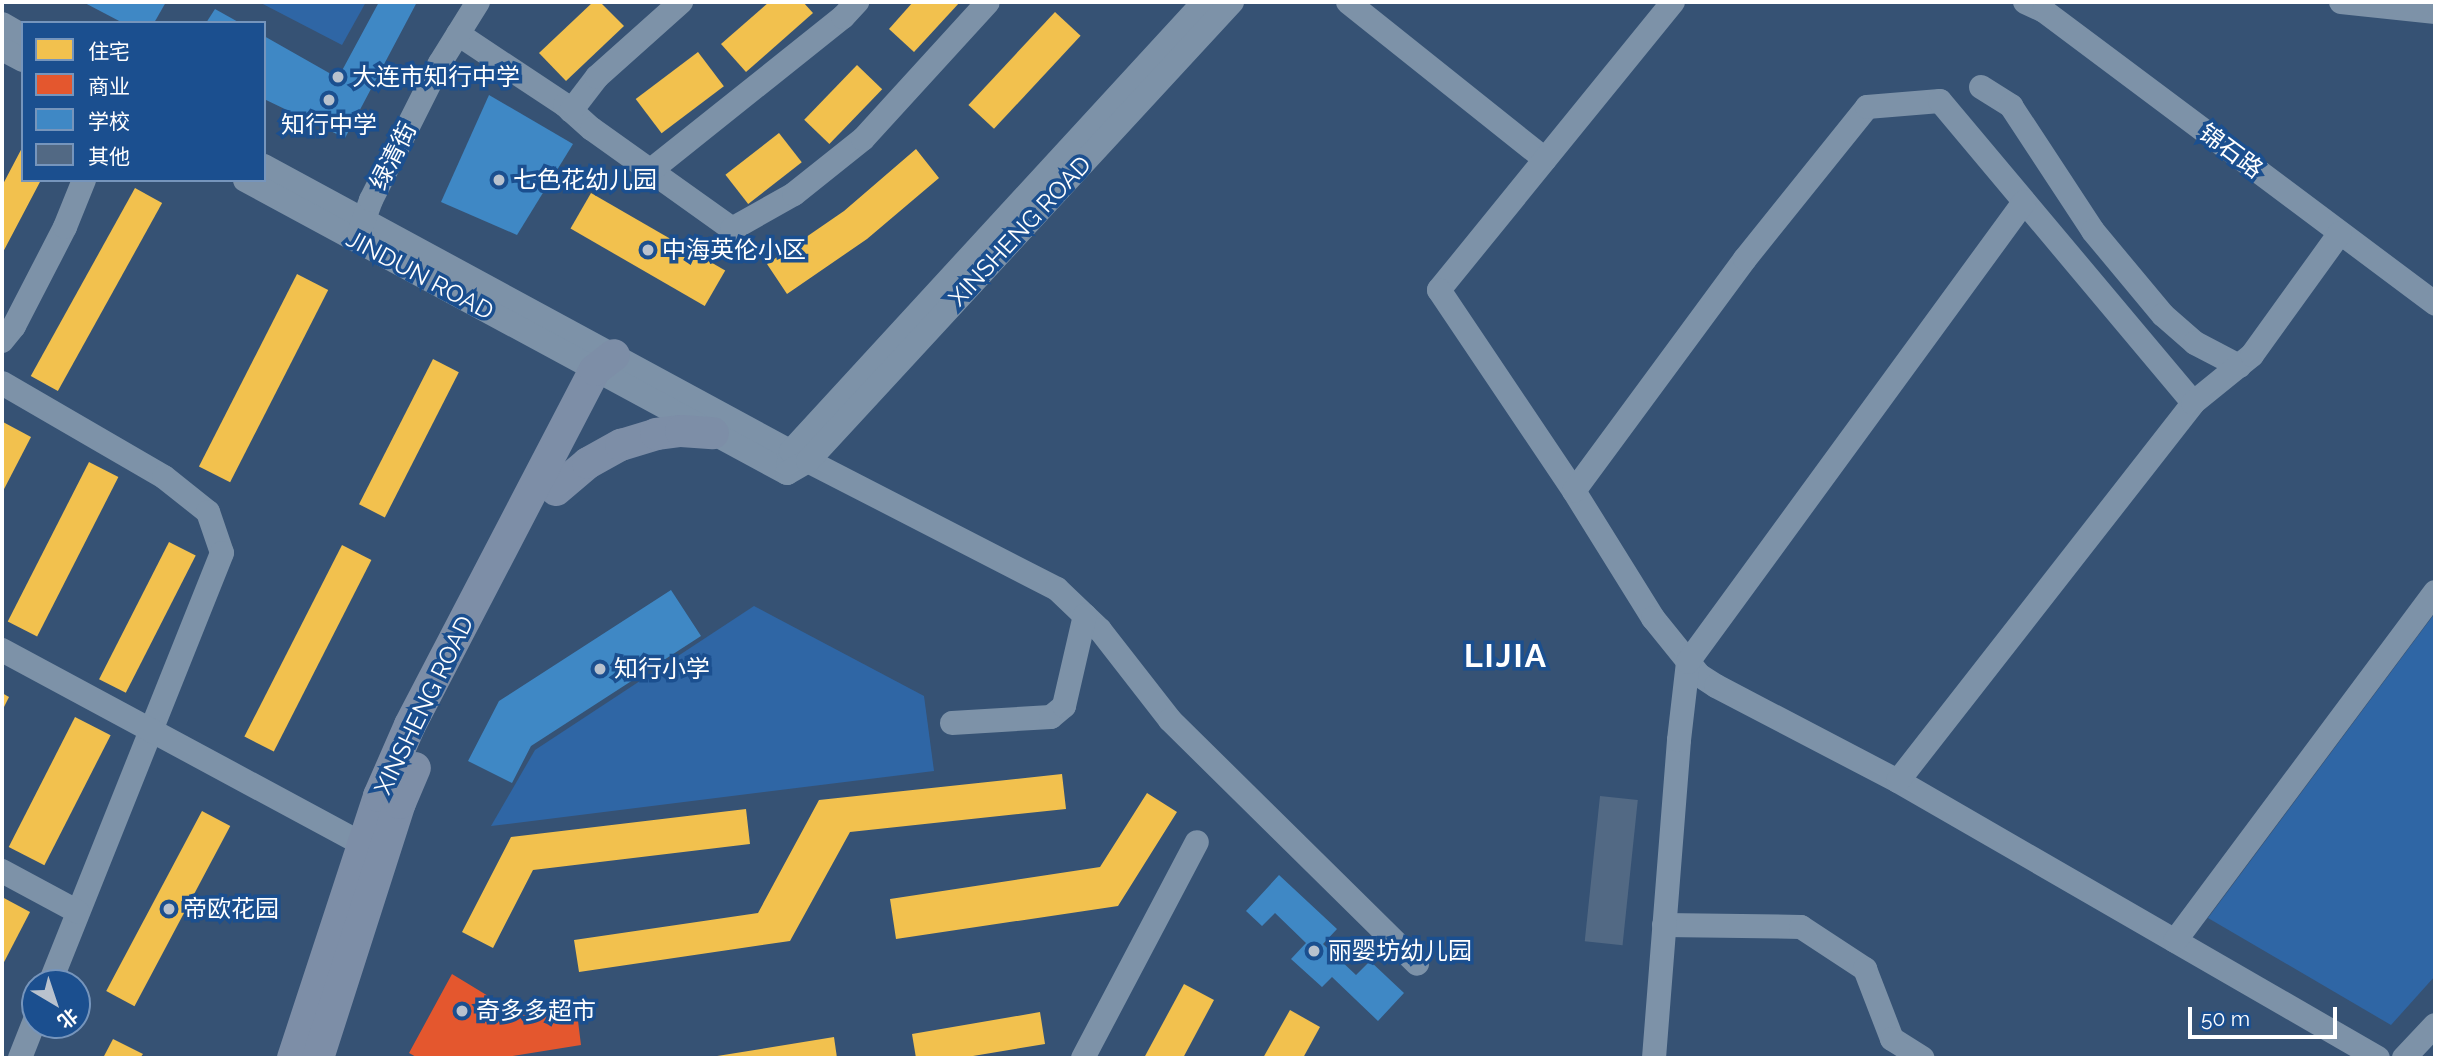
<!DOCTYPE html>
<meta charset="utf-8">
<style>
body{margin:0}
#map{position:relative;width:2437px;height:1060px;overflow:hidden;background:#365274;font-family:Raleway,"Noto Sans SC",sans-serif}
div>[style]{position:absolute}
.green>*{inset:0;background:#2f66a5}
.homes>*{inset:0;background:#f2c14e;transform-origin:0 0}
.shops>*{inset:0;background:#e4572e}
.schools>*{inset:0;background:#3f88c5}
.building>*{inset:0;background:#526984;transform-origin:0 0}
.minor>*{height:24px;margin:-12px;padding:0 12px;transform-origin:12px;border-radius:12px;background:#7d92a8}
.major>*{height:32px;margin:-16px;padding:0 16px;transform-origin:16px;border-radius:16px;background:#7d8ea7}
.dots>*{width:19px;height:19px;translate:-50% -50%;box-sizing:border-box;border:4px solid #1b4f8f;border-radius:50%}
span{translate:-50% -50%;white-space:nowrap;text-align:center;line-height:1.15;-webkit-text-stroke:7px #1b4f8f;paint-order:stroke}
.poi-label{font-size:24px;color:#fff}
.left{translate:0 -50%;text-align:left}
.street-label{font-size:24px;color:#fff}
.district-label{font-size:32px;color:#fff;font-weight:700;letter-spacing:2px}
.frame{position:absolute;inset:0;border:4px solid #fff;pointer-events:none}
.legend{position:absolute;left:21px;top:21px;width:245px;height:161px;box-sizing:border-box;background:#1b4f8f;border:2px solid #7695bc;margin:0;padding:9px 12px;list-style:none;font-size:21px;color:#fff}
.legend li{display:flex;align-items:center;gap:14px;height:35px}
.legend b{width:35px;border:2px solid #7695bc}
.north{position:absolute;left:21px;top:969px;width:70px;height:70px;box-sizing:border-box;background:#1b4f8f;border:2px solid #7695bc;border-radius:50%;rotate:141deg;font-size:19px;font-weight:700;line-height:28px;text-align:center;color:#fff}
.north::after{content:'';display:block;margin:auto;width:24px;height:32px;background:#b9c2ce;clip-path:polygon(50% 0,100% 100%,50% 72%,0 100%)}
.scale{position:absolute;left:2188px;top:1007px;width:149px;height:32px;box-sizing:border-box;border:4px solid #fff;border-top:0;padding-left:9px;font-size:21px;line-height:24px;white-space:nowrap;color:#fff;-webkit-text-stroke:5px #1b4f8f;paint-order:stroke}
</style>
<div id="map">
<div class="green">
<i style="clip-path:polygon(259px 2px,366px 2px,342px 45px)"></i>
<i style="clip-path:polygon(754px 606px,924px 696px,934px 771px,491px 826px,535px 750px)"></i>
<i style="clip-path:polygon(2435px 613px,2435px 976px,2391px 1025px,2208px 918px)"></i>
</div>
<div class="homes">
<i style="clip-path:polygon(593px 2px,600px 2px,624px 26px,566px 81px,539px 53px)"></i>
<i style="clip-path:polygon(769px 2px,803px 2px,813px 13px,746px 72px,721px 44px)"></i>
<i style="clip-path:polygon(913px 2px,960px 2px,914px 52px,889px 29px)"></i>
<i style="left:1055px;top:12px;width:35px;height:127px;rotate:43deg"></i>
<i style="left:698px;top:52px;width:43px;height:78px;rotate:53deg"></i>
<i style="left:857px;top:65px;width:35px;height:76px;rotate:44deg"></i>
<i style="left:779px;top:133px;width:37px;height:68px;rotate:52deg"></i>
<i style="clip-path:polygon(23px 146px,23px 180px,41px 180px,2px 254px,2px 186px)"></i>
<i style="clip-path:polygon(916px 149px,939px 178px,867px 239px,787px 294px,767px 264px,844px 211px)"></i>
<i style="left:135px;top:188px;width:31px;height:215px;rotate:29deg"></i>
<i style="left:591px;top:193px;width:155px;height:41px;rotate:30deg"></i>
<i style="left:297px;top:274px;width:35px;height:216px;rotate:27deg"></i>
<i style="left:433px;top:359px;width:29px;height:163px;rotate:27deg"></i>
<i style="clip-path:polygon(3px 422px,31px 437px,2px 493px,2px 423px)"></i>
<i style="left:89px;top:462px;width:33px;height:179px;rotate:27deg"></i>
<i style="left:169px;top:542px;width:30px;height:154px;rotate:27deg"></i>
<i style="left:342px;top:545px;width:33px;height:215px;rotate:27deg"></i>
<i style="clip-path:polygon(2px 693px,9px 697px,2px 711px)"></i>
<i style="left:75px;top:717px;width:40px;height:146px;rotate:27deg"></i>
<i style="clip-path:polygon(1062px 774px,1066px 809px,850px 832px,790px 941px,579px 972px,574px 940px,758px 913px,819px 800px)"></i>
<i style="clip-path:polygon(1147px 793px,1177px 812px,1118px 906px,896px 939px,890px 899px,1100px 867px)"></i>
<i style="clip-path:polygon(746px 809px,750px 844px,533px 870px,493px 948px,462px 932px,511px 837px)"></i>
<i style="left:202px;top:811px;width:32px;height:204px;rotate:28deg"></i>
<i style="clip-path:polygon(2px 897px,30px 912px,2px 966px)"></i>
<i style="clip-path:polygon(1184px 984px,1214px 1000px,1183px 1058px,1144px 1058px)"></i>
<i style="clip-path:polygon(1290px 1010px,1320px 1027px,1303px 1058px,1263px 1058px)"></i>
<i style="clip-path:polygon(1040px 1012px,1045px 1044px,961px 1058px,916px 1058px,912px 1034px)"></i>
<i style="clip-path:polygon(834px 1037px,837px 1058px,711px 1058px,711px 1057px)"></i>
<i style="clip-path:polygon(113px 1039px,143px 1054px,140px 1058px,103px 1058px)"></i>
</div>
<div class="shops">
<i style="clip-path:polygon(452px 974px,498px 1002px,489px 1018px,576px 1005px,581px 1045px,501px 1058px,418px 1058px,409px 1053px)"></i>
</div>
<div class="schools">
<i style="clip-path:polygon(83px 2px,166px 2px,154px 23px,123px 23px)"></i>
<i style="clip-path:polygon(379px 2px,417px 2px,345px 138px,264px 99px,264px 36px,338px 78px)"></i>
<i style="clip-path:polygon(215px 9px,240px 23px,206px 23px)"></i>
<i style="clip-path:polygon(489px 95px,573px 144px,517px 235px,441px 202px)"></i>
<i style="clip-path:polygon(671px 590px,701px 636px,531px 746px,512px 783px,468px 761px,499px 701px)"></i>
<i style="clip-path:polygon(1279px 875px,1337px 929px,1323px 944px,1356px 975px,1370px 961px,1404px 993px,1378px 1021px,1332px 977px,1322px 987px,1291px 959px,1306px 943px,1275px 913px,1262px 926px,1246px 911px)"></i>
</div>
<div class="building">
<i style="left:1600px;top:796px;width:38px;height:146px;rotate:6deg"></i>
</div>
<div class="minor">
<i style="left:1348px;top:2px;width:252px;rotate:38.6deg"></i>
<i style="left:1673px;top:2px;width:371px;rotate:129.1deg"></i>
<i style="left:1439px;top:290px;width:242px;rotate:56.1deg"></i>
<i style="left:1574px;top:491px;width:150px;rotate:58.1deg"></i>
<i style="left:1653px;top:618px;width:73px;rotate:51.1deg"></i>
<i style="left:1699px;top:675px;width:20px;rotate:33deg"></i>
<i style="left:1716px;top:686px;width:205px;rotate:27.6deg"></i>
<i style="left:1898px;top:781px;width:554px;rotate:29.99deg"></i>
<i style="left:2025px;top:2px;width:21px;rotate:25deg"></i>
<i style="left:2044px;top:11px;width:489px;rotate:36.8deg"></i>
<i style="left:2341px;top:2px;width:95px;rotate:6.1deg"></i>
<i style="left:2px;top:24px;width:24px;rotate:30deg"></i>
<i style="left:458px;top:34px;width:128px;rotate:33.6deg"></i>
<i style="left:565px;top:105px;width:36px;rotate:42deg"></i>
<i style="left:592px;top:129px;width:172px;rotate:35.5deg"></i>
<i style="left:732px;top:229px;width:71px;rotate:-29.4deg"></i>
<i style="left:794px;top:194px;width:88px;rotate:-38.6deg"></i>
<i style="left:863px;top:139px;width:185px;rotate:-47.6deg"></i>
<i style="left:2px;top:49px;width:24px;rotate:28deg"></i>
<i style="left:1981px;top:87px;width:36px;rotate:32deg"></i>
<i style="left:2011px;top:106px;width:149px;rotate:56.7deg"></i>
<i style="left:2093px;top:231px;width:109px;rotate:50.2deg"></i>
<i style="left:2163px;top:315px;width:43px;rotate:41.2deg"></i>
<i style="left:2195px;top:343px;width:50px;rotate:27.6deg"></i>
<i style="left:571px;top:111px;width:43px;rotate:-52.6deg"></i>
<i style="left:597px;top:77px;width:113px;rotate:-41.8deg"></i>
<i style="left:264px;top:166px;width:619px;rotate:28.47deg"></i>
<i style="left:808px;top:461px;width:280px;rotate:27.2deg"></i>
<i style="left:1057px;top:589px;width:59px;rotate:43.6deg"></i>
<i style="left:1100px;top:630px;width:114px;rotate:52.1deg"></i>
<i style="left:1170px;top:720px;width:347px;rotate:44.6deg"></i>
<i style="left:650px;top:171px;width:247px;rotate:-38.6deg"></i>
<i style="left:843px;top:17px;width:21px;rotate:-47deg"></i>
<i style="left:245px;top:180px;width:616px;rotate:28.4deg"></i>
<i style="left:359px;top:233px;width:35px;rotate:-70deg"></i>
<i style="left:371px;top:200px;width:153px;rotate:-63.3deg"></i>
<i style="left:440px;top:63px;width:72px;rotate:-58.1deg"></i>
<i style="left:2px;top:341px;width:19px;rotate:-51deg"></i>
<i style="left:14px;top:326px;width:111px;rotate:-62.7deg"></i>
<i style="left:65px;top:227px;width:51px;rotate:-68deg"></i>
<i style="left:2px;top:383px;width:187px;rotate:30.1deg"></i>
<i style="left:164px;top:477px;width:56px;rotate:38.5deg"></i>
<i style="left:208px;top:512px;width:43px;rotate:71.1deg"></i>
<i style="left:222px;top:553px;width:463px;rotate:111.8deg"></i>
<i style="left:788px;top:466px;width:15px;rotate:-79deg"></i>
<i style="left:791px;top:451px;width:610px;rotate:-47.39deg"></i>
<i style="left:787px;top:473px;width:24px;rotate:-30deg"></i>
<i style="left:808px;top:461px;width:625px;rotate:-47.27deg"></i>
<i style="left:1574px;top:491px;width:288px;rotate:-53.6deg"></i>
<i style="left:1745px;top:259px;width:195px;rotate:-51.2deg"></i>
<i style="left:1867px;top:107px;width:73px;rotate:-4.7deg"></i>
<i style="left:1940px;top:101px;width:394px;rotate:50deg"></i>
<i style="left:2px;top:650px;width:426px;rotate:28.3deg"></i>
<i style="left:952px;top:723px;width:99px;rotate:-3.5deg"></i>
<i style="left:1051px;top:717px;width:17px;rotate:-40deg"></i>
<i style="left:1064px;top:706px;width:93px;rotate:-77deg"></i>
<i style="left:1898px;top:781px;width:479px;rotate:-52deg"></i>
<i style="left:2193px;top:403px;width:76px;rotate:-39.1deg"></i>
<i style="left:2252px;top:355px;width:150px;rotate:-54.2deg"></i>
<i style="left:2px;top:871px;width:86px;rotate:28.3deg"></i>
<i style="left:1664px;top:925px;width:137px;rotate:0.8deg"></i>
<i style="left:1801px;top:927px;width:77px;rotate:33.3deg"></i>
<i style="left:1865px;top:969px;width:75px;rotate:68.9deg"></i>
<i style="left:1892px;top:1039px;width:36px;rotate:32deg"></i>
<i style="left:2175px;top:941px;width:435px;rotate:-53.3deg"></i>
<i style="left:20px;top:1058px;width:41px;rotate:-68.5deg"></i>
<i style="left:1083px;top:1058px;width:244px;rotate:-62.2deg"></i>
<i style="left:1654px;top:1058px;width:319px;rotate:-85.5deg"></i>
<i style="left:1679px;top:740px;width:79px;rotate:-83.4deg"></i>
<i style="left:1688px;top:662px;width:570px;rotate:-53.85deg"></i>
<i style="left:2404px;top:1058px;width:45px;rotate:-46.8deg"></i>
</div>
<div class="major">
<i style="left:556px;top:490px;width:42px;rotate:-40.2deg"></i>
<i style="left:588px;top:463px;width:38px;rotate:-29deg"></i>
<i style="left:621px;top:445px;width:37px;rotate:-17deg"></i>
<i style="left:656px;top:434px;width:25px;rotate:-7deg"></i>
<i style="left:681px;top:431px;width:32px;rotate:4deg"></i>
<i style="left:293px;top:1058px;width:276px;rotate:-71.8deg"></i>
<i style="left:379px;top:796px;width:77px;rotate:-66.4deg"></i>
<i style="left:410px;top:725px;width:400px;rotate:-62.5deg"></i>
<i style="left:595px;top:370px;width:24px;rotate:-38deg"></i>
<i style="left:318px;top:1058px;width:268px;rotate:-72.2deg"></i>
<i style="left:400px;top:803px;width:38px;rotate:-67deg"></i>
</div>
<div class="dots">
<i style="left:338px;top:77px;background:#b9c2ce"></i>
<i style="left:329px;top:100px;background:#b9c2ce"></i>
<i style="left:499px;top:180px;background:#b9c2ce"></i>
<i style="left:648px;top:250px;background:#b9c2ce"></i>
<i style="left:600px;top:669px;background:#b9c2ce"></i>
<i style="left:169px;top:909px;background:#b9c2ce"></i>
<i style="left:1314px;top:951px;background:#b9c2ce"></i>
<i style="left:462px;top:1011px;background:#b9c2ce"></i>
</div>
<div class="poi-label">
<span class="left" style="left:352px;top:77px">大连市知行中学</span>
<span style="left:329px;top:125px">知行中学</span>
<span class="left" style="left:513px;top:180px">七色花幼儿园</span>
<span class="left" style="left:662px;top:250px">中海英伦小区</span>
<span class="left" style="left:614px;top:669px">知行小学</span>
<span class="left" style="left:183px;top:909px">帝欧花园</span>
<span class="left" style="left:1328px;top:951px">丽婴坊幼儿园</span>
<span class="left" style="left:476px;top:1011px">奇多多超市</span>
</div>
<div class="street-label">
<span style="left:2231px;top:151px;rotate:37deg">锦石路</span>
<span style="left:393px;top:156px;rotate:-63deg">绿清街</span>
<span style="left:1020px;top:231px;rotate:-47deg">XINSHENG ROAD</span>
<span style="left:420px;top:275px;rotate:28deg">JINDUN ROAD</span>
<span style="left:424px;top:705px;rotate:-64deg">XINSHENG ROAD</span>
</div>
<div class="district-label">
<span style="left:1506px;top:656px">LIJIA</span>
</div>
<div class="frame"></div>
<ul class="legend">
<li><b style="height:19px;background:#f2c14e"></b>住宅</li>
<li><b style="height:19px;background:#e4572e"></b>商业</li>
<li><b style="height:19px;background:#3f88c5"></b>学校</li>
<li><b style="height:19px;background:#526984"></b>其他</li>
</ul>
<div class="north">北</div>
<div class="scale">50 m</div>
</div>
